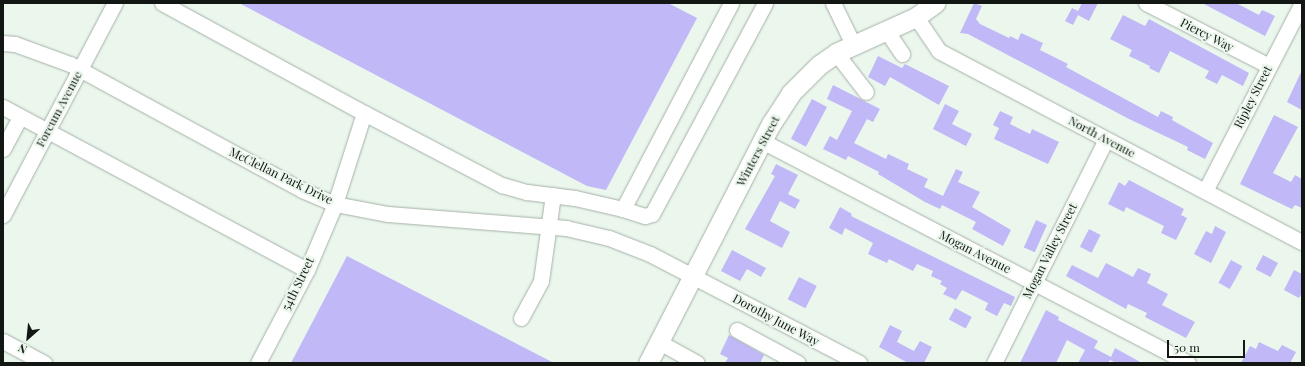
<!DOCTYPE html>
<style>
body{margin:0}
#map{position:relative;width:1305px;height:366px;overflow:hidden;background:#ebf7ed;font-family:"Playfair Display",serif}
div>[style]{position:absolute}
.building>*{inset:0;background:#c0b8f7;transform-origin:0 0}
.roads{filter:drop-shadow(0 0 1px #a5b0a7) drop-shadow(0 0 1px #a5b0a7)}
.minor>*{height:15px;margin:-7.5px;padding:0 7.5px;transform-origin:7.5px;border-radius:7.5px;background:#fff}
.major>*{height:19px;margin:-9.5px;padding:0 9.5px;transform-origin:9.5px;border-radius:9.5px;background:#fff}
span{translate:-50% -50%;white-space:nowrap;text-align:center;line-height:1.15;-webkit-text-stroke:4px #ebf7ed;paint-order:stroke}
.street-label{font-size:12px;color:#131713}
.frame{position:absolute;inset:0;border:4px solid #131713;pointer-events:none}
.north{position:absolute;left:8px;top:318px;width:40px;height:40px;-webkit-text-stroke:3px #ebf7ed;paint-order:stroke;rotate:207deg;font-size:11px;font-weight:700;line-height:16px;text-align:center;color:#131713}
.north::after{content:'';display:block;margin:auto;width:14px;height:18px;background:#131713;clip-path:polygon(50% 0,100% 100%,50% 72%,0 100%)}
.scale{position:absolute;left:1167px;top:340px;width:78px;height:18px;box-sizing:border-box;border:2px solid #131713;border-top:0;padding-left:5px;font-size:12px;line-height:14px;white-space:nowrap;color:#131713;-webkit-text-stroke:3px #ebf7ed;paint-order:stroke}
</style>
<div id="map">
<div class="building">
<i style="clip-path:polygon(239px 3px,668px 3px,697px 18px,606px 190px,587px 186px)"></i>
<i style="clip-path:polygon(974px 3px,982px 6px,976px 19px,980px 24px,1009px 38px,1010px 36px,1018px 40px,1021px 33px,1043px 43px,1040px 50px,1068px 64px,1066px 67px,1158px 117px,1161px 111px,1173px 117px,1172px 120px,1213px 143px,1205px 159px,1187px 150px,1188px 147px,1129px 119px,968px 34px,960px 33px)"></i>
<i style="clip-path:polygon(1082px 3px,1098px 3px,1089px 21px,1078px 15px,1073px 25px,1065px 21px,1072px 8px,1078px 11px)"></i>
<i style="clip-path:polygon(1202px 3px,1236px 3px,1259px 15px,1262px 10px,1275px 16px,1265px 36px)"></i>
<i style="clip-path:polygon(1123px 15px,1145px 26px,1149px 19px,1249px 73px,1243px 86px,1222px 75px,1217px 84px,1205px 78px,1209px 71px,1170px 51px,1159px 73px,1149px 68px,1150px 66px,1129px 56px,1132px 50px,1110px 39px)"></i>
<i style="clip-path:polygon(878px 56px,902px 68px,905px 64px,949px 86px,939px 105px,890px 77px,885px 86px,868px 77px)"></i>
<i style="clip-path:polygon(1302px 70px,1302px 110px,1287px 102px)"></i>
<i style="clip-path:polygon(833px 85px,880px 109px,873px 122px,867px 119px,854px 143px,886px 159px,888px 154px,909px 164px,907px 169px,928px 179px,924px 187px,943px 196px,956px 169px,963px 172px,958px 182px,980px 192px,972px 207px,1011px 230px,1003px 246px,972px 229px,976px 222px,942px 205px,940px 209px,925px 202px,878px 174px,879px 172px,848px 156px,846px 160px,823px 149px,830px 136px,837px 140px,852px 111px,827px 99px)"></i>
<i style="left:812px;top:99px;width:17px;height:45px;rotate:28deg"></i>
<i style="clip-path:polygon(945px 104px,959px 111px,952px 124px,972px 134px,966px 146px,933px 129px)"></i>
<i style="clip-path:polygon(1000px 111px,1013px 117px,1010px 124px,1030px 134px,1032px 129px,1059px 142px,1048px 164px,994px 139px,999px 128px,993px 125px)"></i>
<i style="clip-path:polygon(1274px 115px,1298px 127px,1273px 173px,1291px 182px,1295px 175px,1302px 179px,1302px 208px,1295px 205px,1292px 209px,1240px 184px)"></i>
<i style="clip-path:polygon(776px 164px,798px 175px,788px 194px,800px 200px,795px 209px,780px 201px,770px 221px,790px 232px,782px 248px,745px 229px,775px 176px,771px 174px)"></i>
<i style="clip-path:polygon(1129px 180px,1184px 209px,1181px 215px,1187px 218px,1176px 240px,1161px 233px,1164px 226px,1126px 207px,1124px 212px,1108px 204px,1119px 182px,1125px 186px)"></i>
<i style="clip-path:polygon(840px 207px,852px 214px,851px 216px,1015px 297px,1011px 306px,1004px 303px,997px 316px,985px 310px,988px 303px,962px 290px,956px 300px,943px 294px,947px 288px,940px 284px,942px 281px,931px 276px,933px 271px,917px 264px,913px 271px,889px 259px,887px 263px,868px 254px,873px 243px,845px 228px,842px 235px,829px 228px)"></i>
<i style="left:1036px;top:220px;width:12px;height:30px;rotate:24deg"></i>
<i style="clip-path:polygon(1215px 226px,1226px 232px,1211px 263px,1194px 254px,1206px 231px,1212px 234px)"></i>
<i style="left:1089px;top:229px;width:13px;height:20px;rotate:27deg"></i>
<i style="clip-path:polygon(732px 250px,766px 268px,761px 277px,747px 269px,740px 281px,721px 271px)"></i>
<i style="left:1263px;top:255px;width:17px;height:16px;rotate:28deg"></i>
<i style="clip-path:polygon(347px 256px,554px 363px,291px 363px)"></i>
<i style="left:1231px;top:260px;width:13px;height:26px;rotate:29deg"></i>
<i style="clip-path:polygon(1106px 263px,1133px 277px,1138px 268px,1151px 274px,1147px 283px,1168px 294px,1162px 305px,1195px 322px,1186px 338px,1145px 317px,1147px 313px,1128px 304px,1126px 309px,1066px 276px,1072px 265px,1098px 278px)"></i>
<i style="clip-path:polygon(1294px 270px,1302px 274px,1302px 293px,1299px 298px,1284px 290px)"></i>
<i style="left:799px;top:277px;width:20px;height:25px;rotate:27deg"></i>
<i style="left:955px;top:308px;width:19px;height:13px;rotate:28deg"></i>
<i style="clip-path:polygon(1046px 310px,1059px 317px,1058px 320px,1098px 341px,1094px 348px,1111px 357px,1115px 348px,1142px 363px,1116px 363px,1110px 360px,1108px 363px,1078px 363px,1085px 350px,1067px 340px,1056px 363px,1020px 363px)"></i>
<i style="clip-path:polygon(890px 325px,902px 331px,897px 342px,914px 351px,920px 341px,932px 347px,924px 363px,908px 363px,879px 347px)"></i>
<i style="clip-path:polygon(729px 335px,764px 355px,760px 363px,725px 363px,728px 358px,720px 354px)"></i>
<i style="clip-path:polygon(1259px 342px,1278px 351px,1282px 345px,1296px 352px,1290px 363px,1241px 363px,1250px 346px,1256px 349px)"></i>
</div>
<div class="roads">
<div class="minor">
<i style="left:162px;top:3px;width:230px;rotate:28.6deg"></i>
<i style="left:364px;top:113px;width:96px;rotate:107.7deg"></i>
<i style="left:335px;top:204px;width:72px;rotate:113deg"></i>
<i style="left:307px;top:270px;width:105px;rotate:117.8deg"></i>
<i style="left:833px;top:3px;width:46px;rotate:64deg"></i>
<i style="left:1146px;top:3px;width:138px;rotate:27.1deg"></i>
<i style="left:916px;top:17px;width:41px;rotate:55.9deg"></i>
<i style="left:939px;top:51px;width:410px;rotate:27.8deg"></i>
<i style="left:886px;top:30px;width:29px;rotate:56deg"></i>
<i style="left:3px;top:43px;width:12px;rotate:5deg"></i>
<i style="left:15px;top:44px;width:59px;rotate:20deg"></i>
<i style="left:70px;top:64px;width:264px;rotate:28.5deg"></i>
<i style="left:302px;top:190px;width:36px;rotate:23deg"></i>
<i style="left:335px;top:204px;width:54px;rotate:10.7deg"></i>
<i style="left:388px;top:214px;width:179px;rotate:4.5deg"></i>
<i style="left:566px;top:228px;width:44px;rotate:13.1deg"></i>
<i style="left:609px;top:238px;width:44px;rotate:21.3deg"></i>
<i style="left:650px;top:254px;width:236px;rotate:27.5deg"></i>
<i style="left:836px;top:53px;width:49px;rotate:52.4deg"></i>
<i style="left:3px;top:107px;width:345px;rotate:28.2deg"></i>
<i style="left:364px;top:113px;width:156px;rotate:27.6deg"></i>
<i style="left:502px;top:185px;width:26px;rotate:16deg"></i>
<i style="left:527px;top:192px;width:48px;rotate:7.1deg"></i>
<i style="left:575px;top:198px;width:49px;rotate:12.9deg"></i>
<i style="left:623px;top:209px;width:233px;rotate:-62.3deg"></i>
<i style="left:762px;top:141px;width:480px;rotate:27.5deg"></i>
<i style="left:3px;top:149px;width:36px;rotate:-62deg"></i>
<i style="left:1205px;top:191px;width:212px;rotate:-62.7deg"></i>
<i style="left:623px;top:209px;width:23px;rotate:18deg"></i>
<i style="left:645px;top:216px;width:7px;rotate:-16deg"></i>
<i style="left:652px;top:214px;width:239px;rotate:-61.8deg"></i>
<i style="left:3px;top:215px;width:240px;rotate:-62.2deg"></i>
<i style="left:521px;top:318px;width:42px;rotate:-61.6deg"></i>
<i style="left:541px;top:281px;width:87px;rotate:-82.1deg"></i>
<i style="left:737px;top:330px;width:69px;rotate:28.4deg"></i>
<i style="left:3px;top:341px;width:47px;rotate:28.2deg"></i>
<i style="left:659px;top:342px;width:43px;rotate:28.9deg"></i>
<i style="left:994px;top:363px;width:250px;rotate:-63.4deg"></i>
</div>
<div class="major">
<i style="left:648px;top:363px;width:269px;rotate:-62.8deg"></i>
<i style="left:771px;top:124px;width:37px;rotate:-57deg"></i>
<i style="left:791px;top:93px;width:40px;rotate:-45deg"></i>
<i style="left:819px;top:65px;width:21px;rotate:-35deg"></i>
<i style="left:836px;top:53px;width:88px;rotate:-24.2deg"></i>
<i style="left:916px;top:17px;width:24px;rotate:-36deg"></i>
</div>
</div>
<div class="street-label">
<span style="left:1207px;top:35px;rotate:27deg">Piercy Way</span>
<span style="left:1253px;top:97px;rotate:-63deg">Ripley Street</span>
<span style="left:59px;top:109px;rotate:-62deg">Forcum Avenue</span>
<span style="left:1102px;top:137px;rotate:28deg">North Avenue</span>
<span style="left:758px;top:151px;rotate:-62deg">Winters Street</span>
<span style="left:281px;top:176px;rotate:26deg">McClellan Park Drive</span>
<span style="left:1050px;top:251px;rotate:-63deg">Mogan Valley Street</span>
<span style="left:975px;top:252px;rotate:27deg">Mogan Avenue</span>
<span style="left:298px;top:284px;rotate:-64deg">54th Street</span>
<span style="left:776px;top:320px;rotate:28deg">Dorothy June Way</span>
</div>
<div class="frame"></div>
<div class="north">N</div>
<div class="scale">50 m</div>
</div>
